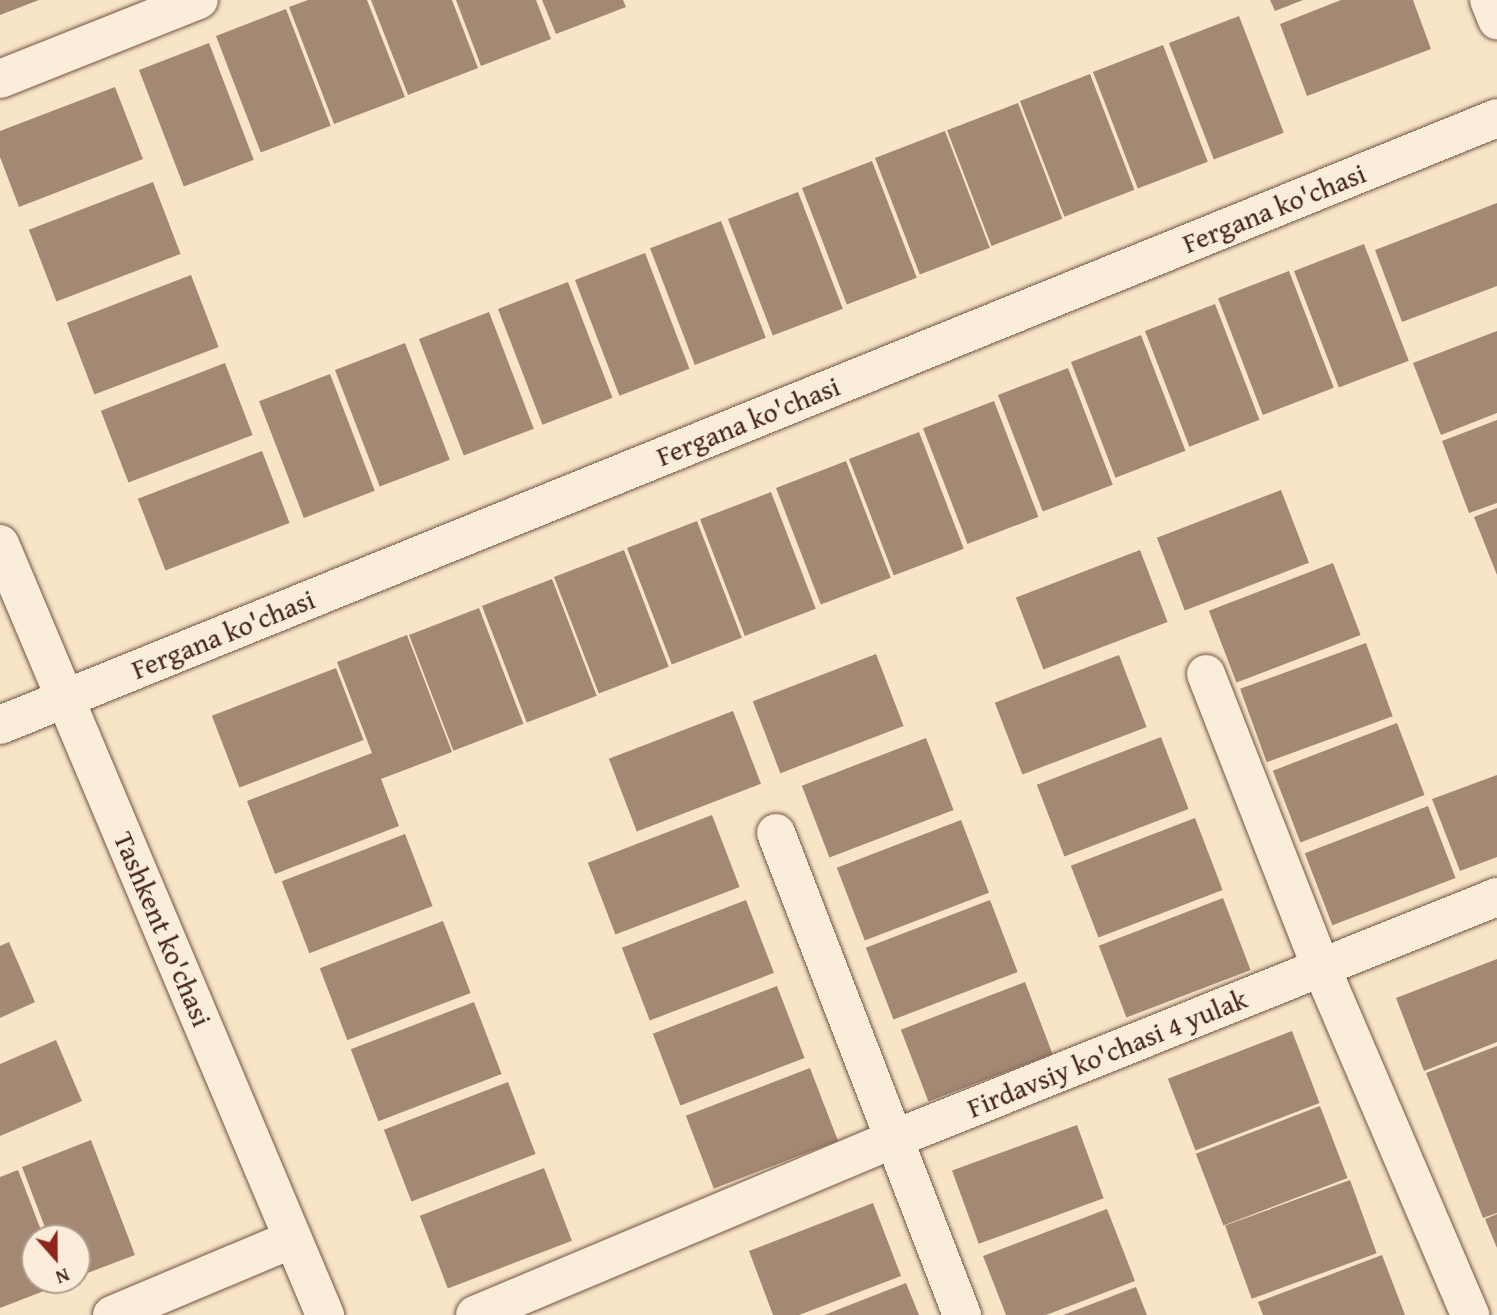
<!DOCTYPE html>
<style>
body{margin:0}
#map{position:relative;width:1497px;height:1315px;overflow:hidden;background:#f8e5c8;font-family:"Gentium Book Plus",serif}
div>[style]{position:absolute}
.building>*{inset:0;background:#a38874;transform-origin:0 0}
.roads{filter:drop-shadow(0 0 2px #735444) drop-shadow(0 0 2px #735444)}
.minor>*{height:38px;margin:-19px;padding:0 19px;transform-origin:19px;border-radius:19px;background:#faeedb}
span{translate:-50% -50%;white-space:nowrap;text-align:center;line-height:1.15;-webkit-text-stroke:6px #faeedb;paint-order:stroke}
.street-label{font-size:28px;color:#472418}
.north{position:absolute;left:21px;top:1224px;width:70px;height:70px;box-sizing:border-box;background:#faeedb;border:2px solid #b29d8d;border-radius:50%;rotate:159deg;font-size:19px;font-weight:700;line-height:28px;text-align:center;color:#472418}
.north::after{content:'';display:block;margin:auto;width:24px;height:32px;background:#8f2418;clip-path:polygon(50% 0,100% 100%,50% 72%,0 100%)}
</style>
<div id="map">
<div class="building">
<i style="clip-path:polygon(0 0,39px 0,0 15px)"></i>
<i style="clip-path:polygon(308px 0,367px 0,405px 97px,334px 124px,289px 7px)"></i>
<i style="clip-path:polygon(371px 0,452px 0,478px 68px,408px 95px)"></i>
<i style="clip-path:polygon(456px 0,536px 0,551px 39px,481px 66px)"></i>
<i style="clip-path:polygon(542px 0,623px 0,626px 7px,556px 34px)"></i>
<i style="clip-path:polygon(1270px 0,1303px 0,1275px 11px)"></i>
<i style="clip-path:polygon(1341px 0,1413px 0,1431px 49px,1307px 96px,1280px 24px)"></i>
<i style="left:286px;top:9px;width:125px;height:75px;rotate:69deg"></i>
<i style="left:1239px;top:16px;width:125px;height:75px;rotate:69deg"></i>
<i style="left:209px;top:43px;width:125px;height:75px;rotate:69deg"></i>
<i style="left:1163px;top:45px;width:125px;height:75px;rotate:69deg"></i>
<i style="left:1090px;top:74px;width:124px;height:75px;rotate:69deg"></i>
<i style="clip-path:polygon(115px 87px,143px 159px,19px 207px,0 157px,0 131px)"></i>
<i style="left:1018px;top:103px;width:124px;height:76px;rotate:69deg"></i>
<i style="left:945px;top:131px;width:125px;height:75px;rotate:69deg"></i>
<i style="left:872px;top:161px;width:125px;height:75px;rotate:69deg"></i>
<i style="left:153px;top:182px;width:77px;height:133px;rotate:69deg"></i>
<i style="left:798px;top:192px;width:125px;height:75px;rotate:69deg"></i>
<i style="clip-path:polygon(1497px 203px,1497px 286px,1402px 322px,1375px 250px)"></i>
<i style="left:721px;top:221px;width:125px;height:76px;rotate:69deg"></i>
<i style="left:1364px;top:244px;width:125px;height:75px;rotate:69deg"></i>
<i style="left:645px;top:253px;width:124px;height:75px;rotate:69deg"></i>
<i style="left:1289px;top:271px;width:125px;height:76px;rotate:69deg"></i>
<i style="left:191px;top:275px;width:77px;height:133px;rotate:69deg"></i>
<i style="left:568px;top:282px;width:124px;height:75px;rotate:69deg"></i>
<i style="left:1215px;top:304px;width:124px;height:75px;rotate:69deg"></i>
<i style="left:489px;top:312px;width:125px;height:75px;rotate:69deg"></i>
<i style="clip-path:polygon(1497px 331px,1497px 413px,1441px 435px,1413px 363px)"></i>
<i style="left:1141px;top:335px;width:124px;height:75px;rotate:69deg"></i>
<i style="left:405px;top:343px;width:125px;height:75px;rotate:69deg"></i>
<i style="left:225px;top:363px;width:77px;height:133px;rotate:69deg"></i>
<i style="left:1068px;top:368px;width:125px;height:75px;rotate:69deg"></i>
<i style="left:330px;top:374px;width:125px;height:76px;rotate:69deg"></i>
<i style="left:994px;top:401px;width:124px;height:76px;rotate:69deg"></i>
<i style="clip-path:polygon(1497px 420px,1497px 503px,1469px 513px,1442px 441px)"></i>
<i style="left:919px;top:432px;width:125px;height:75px;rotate:69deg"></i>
<i style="left:262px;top:451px;width:77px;height:133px;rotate:69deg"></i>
<i style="left:846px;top:461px;width:125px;height:75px;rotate:69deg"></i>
<i style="left:1281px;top:490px;width:78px;height:133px;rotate:69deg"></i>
<i style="left:771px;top:492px;width:125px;height:76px;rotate:69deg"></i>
<i style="clip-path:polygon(1497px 508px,1497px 575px,1474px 517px)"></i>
<i style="left:697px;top:521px;width:125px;height:75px;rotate:69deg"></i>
<i style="left:624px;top:550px;width:125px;height:75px;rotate:69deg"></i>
<i style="left:1140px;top:550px;width:77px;height:133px;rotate:69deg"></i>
<i style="left:1333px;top:563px;width:77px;height:133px;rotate:69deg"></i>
<i style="left:552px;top:579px;width:125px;height:75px;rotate:69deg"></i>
<i style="left:479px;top:608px;width:124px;height:75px;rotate:69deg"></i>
<i style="clip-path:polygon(407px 635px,452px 752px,381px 779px,399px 826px,275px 874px,247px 801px,372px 753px,337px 662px)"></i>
<i style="left:1366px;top:643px;width:78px;height:134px;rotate:70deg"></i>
<i style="left:876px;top:654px;width:77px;height:132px;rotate:69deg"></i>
<i style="left:1119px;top:655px;width:77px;height:133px;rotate:69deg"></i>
<i style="left:336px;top:668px;width:77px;height:133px;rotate:69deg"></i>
<i style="left:733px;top:711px;width:78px;height:133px;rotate:69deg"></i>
<i style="left:1397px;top:723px;width:77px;height:133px;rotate:69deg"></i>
<i style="left:1161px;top:737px;width:77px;height:133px;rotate:69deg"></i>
<i style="left:926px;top:738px;width:77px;height:133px;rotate:69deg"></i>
<i style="clip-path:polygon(1497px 775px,1497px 857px,1460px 871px,1432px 799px)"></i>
<i style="left:1428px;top:806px;width:77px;height:132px;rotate:69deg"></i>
<i style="left:712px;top:815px;width:77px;height:133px;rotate:69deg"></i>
<i style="left:1195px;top:818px;width:77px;height:133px;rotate:69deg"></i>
<i style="left:961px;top:820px;width:78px;height:133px;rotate:69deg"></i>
<i style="left:405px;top:834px;width:77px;height:132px;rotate:69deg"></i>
<i style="left:1223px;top:898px;width:77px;height:133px;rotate:69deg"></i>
<i style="left:746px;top:900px;width:78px;height:133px;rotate:69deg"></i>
<i style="left:990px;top:900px;width:77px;height:133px;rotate:69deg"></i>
<i style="left:443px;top:921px;width:77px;height:132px;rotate:69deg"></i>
<i style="clip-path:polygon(9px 942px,35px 1002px,0 1018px,0 946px)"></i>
<i style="clip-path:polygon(1497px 959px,1497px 1042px,1424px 1071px,1396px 998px)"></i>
<i style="left:1025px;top:982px;width:77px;height:133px;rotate:69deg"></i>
<i style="left:777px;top:986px;width:77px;height:133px;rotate:69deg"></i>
<i style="left:474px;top:1002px;width:77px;height:132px;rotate:69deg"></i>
<i style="left:1292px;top:1031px;width:77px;height:133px;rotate:69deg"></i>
<i style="clip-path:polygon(56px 1040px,82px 1101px,0 1136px,0 1064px)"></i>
<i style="clip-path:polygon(1497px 1046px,1497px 1213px,1483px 1218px,1426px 1073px)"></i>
<i style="left:810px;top:1068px;width:78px;height:133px;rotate:69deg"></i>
<i style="left:508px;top:1082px;width:77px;height:133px;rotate:69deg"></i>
<i style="left:1320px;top:1106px;width:77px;height:133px;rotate:69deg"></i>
<i style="left:1077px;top:1125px;width:78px;height:133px;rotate:70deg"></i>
<i style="clip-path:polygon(91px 1140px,135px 1255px,77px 1277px,77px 1238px,49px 1238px,22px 1167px)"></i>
<i style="left:544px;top:1168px;width:78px;height:133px;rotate:69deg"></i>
<i style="clip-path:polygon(18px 1170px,44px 1238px,35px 1238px,35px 1280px,60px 1280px,62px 1284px,0 1308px,0 1177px)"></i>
<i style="left:1350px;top:1180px;width:78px;height:133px;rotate:70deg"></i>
<i style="clip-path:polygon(873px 1203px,901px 1276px,799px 1315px,773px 1315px,749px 1251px)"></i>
<i style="clip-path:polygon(1107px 1209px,1135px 1281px,1046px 1315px,1006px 1315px,983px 1256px)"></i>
<i style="clip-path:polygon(1497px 1214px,1497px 1248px,1485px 1219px)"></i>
<i style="clip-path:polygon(1382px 1255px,1405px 1315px,1263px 1315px,1258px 1302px)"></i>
<i style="clip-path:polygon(906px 1283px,919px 1315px,824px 1315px)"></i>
<i style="clip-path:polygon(1136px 1287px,1147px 1315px,1063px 1315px)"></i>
</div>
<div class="roads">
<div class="minor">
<i style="left:1489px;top:0;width:22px;rotate:68deg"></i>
<i style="left:0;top:79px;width:214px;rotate:-21.7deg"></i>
<i style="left:0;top:544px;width:837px;rotate:67.14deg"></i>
<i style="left:1206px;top:674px;width:315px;rotate:68.6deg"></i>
<i style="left:1321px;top:967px;width:379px;rotate:66.8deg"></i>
<i style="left:0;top:725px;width:1615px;rotate:-22.07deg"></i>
<i style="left:776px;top:833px;width:517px;rotate:68.9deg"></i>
<i style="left:112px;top:1315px;width:196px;rotate:-22.8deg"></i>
<i style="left:475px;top:1315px;width:454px;rotate:-22.8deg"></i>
<i style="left:894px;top:1139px;width:650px;rotate:-21.87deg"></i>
</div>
</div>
<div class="street-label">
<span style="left:1274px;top:208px;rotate:-22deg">Fergana ko'chasi</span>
<span style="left:748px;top:421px;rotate:-22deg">Fergana ko'chasi</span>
<span style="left:223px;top:634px;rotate:-22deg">Fergana ko'chasi</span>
<span style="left:163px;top:929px;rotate:67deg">Tashkent ko'chasi</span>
<span style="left:1107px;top:1053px;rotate:-22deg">Firdavsiy ko'chasi 4 yulak</span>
</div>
<div class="north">N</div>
</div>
